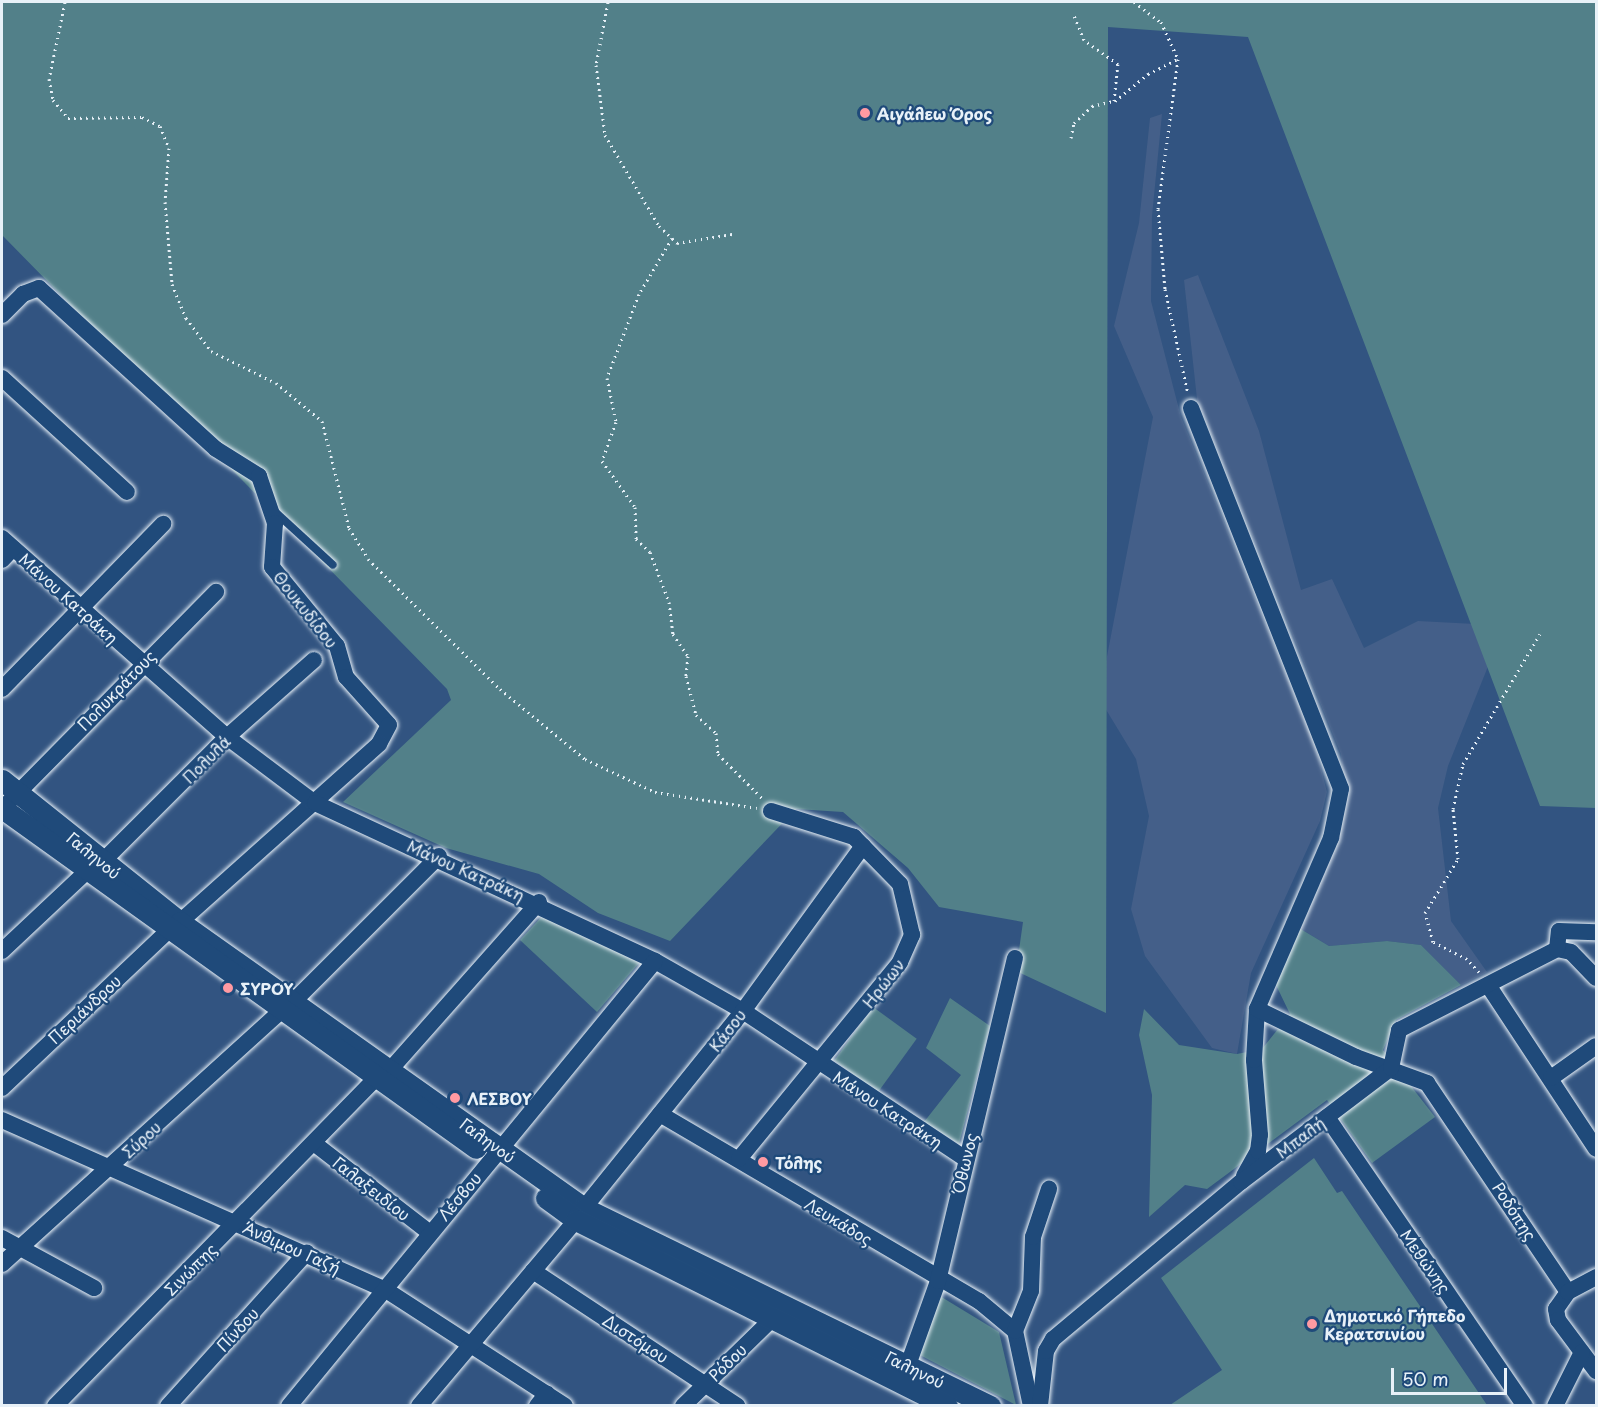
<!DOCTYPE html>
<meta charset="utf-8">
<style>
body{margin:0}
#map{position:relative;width:1598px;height:1407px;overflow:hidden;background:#325481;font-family:"Playpen Sans",sans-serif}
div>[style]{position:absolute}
.built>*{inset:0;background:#445f89}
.green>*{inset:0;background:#528089;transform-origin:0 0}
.path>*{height:3px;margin-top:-1.5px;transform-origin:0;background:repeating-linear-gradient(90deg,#e8f1f8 0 1.5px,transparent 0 6px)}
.roads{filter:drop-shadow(0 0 2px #e8f1f8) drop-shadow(0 0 2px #e8f1f8)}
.service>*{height:8px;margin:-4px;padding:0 4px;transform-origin:4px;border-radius:4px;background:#1f4a7a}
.minor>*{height:16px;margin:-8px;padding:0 8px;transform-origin:8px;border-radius:8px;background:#1f4a7a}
.tertiary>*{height:21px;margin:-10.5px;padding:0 10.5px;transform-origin:10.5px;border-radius:10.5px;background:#1f4a7a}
.dots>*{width:16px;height:16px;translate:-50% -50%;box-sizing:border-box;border:3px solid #1f4a7a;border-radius:50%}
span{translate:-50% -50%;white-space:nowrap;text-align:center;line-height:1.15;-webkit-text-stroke:4.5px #1f4a7a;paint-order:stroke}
.poi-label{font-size:16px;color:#e8f1f8;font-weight:700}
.left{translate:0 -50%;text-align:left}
.street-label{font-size:16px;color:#e8f1f8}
.frame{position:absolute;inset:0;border:3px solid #e8f1f8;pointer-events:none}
.scale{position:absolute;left:1391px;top:1368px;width:116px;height:27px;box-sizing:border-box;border:3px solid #e8f1f8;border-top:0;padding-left:8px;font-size:18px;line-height:21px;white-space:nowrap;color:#e8f1f8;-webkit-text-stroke:4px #1f4a7a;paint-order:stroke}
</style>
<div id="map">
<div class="built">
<i style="clip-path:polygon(1162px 114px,1152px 216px,1151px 301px,1181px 417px,1315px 745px,1327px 792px,1320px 821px,1251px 973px,1237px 1054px,1212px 1048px,1145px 956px,1131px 909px,1149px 816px,1136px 759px,1099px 698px,1153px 417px,1114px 326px,1139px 223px,1150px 118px)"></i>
<i style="clip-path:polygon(1198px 275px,1259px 431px,1301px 590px,1332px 579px,1364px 648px,1418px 621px,1475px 624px,1493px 654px,1448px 766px,1438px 808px,1451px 921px,1487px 972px,1461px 985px,1421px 945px,1387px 941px,1329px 946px,1299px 928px,1346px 808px,1341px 754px,1197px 399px,1184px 280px)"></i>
</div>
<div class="green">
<i style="clip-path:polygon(2px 2px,1596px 2px,1596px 808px,1540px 806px,1248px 37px,1108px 27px,1106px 1013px,1016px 971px,1023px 922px,939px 907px,908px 868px,843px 812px,796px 809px,670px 941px,598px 913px,539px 874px,446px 848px,343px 802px,451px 700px,447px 689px,2px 235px)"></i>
<i style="clip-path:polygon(545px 913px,639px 963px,597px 1012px,520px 940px)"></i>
<i style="clip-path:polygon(1299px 928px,1329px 946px,1387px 941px,1421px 945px,1461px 985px,1396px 1020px,1383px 1050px,1435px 1117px,1372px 1163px,1327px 1100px,1207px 1189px,1185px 1185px,1149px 1217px,1152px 1095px,1139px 1035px,1144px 1009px,1179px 1045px,1237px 1054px,1262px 1049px,1290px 1014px,1276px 985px)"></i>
<i style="clip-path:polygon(950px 998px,990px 1026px,959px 1144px,924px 1122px,961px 1075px,926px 1048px)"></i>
<i style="left:873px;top:1007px;width:54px;height:66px;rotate:36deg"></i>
<i style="clip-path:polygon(1314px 1158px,1337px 1193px,1342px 1191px,1487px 1405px,1170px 1405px,1222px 1370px,1161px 1278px)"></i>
<i style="clip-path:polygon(930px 1290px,999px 1332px,1016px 1405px,914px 1352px)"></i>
</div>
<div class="path">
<i style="left:65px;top:2px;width:79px;rotate:101.7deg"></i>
<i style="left:49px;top:79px;width:21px;rotate:79deg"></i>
<i style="left:53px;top:100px;width:23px;rotate:50deg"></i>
<i style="left:68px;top:118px;width:74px;rotate:-0.8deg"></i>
<i style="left:142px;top:117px;width:20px;rotate:27deg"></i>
<i style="left:160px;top:126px;width:24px;rotate:68deg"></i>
<i style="left:169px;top:148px;width:54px;rotate:94.2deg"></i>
<i style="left:165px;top:202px;width:82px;rotate:85.1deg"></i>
<i style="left:172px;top:284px;width:37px;rotate:68deg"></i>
<i style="left:186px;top:318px;width:41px;rotate:52.9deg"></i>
<i style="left:211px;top:351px;width:72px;rotate:26.2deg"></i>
<i style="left:276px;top:383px;width:60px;rotate:39.6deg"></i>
<i style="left:322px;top:421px;width:110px;rotate:75.8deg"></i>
<i style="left:349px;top:528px;width:36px;rotate:58deg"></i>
<i style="left:368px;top:559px;width:185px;rotate:44.6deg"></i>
<i style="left:500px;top:689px;width:110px;rotate:39.5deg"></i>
<i style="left:585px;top:759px;width:77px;rotate:25.2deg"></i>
<i style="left:655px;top:792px;width:103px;rotate:8.9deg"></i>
<i style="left:608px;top:2px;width:64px;rotate:100.8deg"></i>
<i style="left:596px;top:65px;width:71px;rotate:82.7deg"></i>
<i style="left:605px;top:135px;width:106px;rotate:59.3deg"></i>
<i style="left:659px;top:226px;width:25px;rotate:43deg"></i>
<i style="left:677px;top:243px;width:56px;rotate:-9.3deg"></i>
<i style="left:1134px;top:2px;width:34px;rotate:37deg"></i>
<i style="left:1161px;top:22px;width:41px;rotate:65.3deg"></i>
<i style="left:1178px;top:59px;width:151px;rotate:97.6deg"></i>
<i style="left:1158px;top:209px;width:80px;rotate:85deg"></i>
<i style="left:1165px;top:289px;width:107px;rotate:77.6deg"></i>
<i style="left:1115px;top:101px;width:43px;rotate:-39.3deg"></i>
<i style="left:1148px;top:74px;width:34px;rotate:-27deg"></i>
<i style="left:1071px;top:138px;width:15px;rotate:-79deg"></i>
<i style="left:1074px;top:123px;width:25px;rotate:-43deg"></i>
<i style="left:1092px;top:106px;width:23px;rotate:-13deg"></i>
<i style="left:1114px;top:101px;width:37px;rotate:-84deg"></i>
<i style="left:1118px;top:64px;width:42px;rotate:-144.8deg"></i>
<i style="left:1084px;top:40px;width:27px;rotate:-112deg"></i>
<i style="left:672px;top:238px;width:65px;rotate:120.5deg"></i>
<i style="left:639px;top:294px;width:90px;rotate:110.9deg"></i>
<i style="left:607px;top:378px;width:45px;rotate:78.4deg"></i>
<i style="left:616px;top:422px;width:41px;rotate:109.7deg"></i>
<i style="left:602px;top:461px;width:57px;rotate:54.3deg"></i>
<i style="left:635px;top:507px;width:32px;rotate:88deg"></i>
<i style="left:636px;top:539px;width:19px;rotate:43deg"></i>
<i style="left:650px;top:552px;width:53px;rotate:69.2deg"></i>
<i style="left:669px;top:602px;width:32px;rotate:83deg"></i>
<i style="left:673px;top:634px;width:27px;rotate:56deg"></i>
<i style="left:688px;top:656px;width:20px;rotate:96deg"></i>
<i style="left:686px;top:676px;width:40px;rotate:75.6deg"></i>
<i style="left:696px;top:715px;width:27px;rotate:42deg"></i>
<i style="left:716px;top:733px;width:21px;rotate:85deg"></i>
<i style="left:718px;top:754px;width:62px;rotate:45deg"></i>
<i style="left:1479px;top:972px;width:18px;rotate:-133deg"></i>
<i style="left:1467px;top:959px;width:38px;rotate:-153deg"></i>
<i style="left:1433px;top:942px;width:30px;rotate:-105deg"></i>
<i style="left:1425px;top:913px;width:63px;rotate:-58.6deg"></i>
<i style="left:1458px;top:859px;width:50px;rotate:-95.7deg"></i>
<i style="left:1453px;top:809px;width:46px;rotate:-77.5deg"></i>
<i style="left:1463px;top:764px;width:151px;rotate:-59.4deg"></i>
</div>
<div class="roads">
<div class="service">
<i style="left:273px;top:510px;width:81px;rotate:42.5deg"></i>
</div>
<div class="minor">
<i style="left:2px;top:315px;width:30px;rotate:-45deg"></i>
<i style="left:23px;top:294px;width:17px;rotate:-21deg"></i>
<i style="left:39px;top:288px;width:239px;rotate:42.3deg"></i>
<i style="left:216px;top:449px;width:51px;rotate:32.1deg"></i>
<i style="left:259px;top:476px;width:50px;rotate:71.2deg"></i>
<i style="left:275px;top:523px;width:44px;rotate:93.9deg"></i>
<i style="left:272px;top:567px;width:102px;rotate:50.6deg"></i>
<i style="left:337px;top:646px;width:32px;rotate:74deg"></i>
<i style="left:346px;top:677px;width:64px;rotate:48.1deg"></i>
<i style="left:389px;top:725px;width:21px;rotate:118deg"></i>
<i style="left:379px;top:744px;width:267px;rotate:138.2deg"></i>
<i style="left:2px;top:378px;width:169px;rotate:42.4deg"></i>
<i style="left:1191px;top:408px;width:409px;rotate:68.5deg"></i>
<i style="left:1341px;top:789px;width:50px;rotate:101.5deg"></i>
<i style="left:1331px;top:838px;width:186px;rotate:113.4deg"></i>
<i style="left:2px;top:538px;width:300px;rotate:41.5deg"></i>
<i style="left:227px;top:737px;width:110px;rotate:36.9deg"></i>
<i style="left:315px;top:803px;width:375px;rotate:24.9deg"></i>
<i style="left:655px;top:961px;width:101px;rotate:29.6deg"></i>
<i style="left:743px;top:1011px;width:265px;rotate:33.6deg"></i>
<i style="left:2px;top:560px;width:16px;rotate:-47deg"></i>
<i style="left:2px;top:689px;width:231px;rotate:-45.7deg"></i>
<i style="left:2px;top:809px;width:305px;rotate:-45.4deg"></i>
<i style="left:102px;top:862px;width:177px;rotate:-45deg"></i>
<i style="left:227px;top:737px;width:116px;rotate:-41.5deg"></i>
<i style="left:1557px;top:949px;width:14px;rotate:12deg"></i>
<i style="left:1571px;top:952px;width:36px;rotate:46deg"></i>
<i style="left:2px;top:951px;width:115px;rotate:-43.2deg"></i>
<i style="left:1488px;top:985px;width:196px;rotate:56.6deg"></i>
<i style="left:294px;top:1001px;width:205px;rotate:-45deg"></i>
<i style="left:389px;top:1071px;width:226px;rotate:-48.4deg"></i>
<i style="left:1551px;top:1078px;width:55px;rotate:-35.4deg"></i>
<i style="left:2px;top:1088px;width:227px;rotate:-43.4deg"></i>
<i style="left:660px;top:1114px;width:370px;rotate:30.4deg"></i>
<i style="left:979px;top:1301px;width:47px;rotate:39.8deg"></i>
<i style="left:1327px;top:1117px;width:350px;rotate:55.6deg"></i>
<i style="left:2px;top:1120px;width:420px;rotate:23.9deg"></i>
<i style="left:386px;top:1290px;width:213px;rotate:32.9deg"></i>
<i style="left:315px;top:1144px;width:144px;rotate:37.7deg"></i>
<i style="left:739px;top:1159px;width:254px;rotate:-50.7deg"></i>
<i style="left:900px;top:962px;width:30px;rotate:-66deg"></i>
<i style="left:912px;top:935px;width:52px;rotate:-103.2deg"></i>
<i style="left:900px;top:884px;width:66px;rotate:-134.4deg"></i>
<i style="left:854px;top:837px;width:87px;rotate:-162.6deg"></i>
<i style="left:1244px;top:1176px;width:29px;rotate:-61deg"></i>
<i style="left:1258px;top:1151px;width:16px;rotate:-83deg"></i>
<i style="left:1260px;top:1135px;width:75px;rotate:-94.6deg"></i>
<i style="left:1254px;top:1060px;width:51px;rotate:-86.6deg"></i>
<i style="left:1257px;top:1009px;width:110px;rotate:25.9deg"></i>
<i style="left:1356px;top:1057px;width:76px;rotate:20.1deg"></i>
<i style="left:1427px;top:1083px;width:252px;rotate:56deg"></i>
<i style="left:1568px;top:1292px;width:21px;rotate:125deg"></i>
<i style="left:1556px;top:1309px;width:11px;rotate:80deg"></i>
<i style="left:1558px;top:1320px;width:64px;rotate:53.3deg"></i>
<i style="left:584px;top:1208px;width:253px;rotate:-51.1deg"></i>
<i style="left:743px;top:1011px;width:204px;rotate:-54deg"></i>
<i style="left:2px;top:1238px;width:105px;rotate:28.5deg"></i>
<i style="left:2px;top:1264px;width:375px;rotate:-42.2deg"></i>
<i style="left:533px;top:1271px;width:245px;rotate:33.4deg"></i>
<i style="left:1568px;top:1292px;width:32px;rotate:-28deg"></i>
<i style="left:908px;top:1365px;width:89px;rotate:-70.3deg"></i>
<i style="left:938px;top:1281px;width:332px;rotate:-76.6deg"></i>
<i style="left:55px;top:1406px;width:456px;rotate:-45.6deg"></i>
<i style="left:168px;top:1406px;width:207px;rotate:-47.9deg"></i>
<i style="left:289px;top:1406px;width:576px;rotate:-50.56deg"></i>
<i style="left:419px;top:1406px;width:243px;rotate:-49.8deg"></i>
<i style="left:537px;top:1406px;width:16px;rotate:-52deg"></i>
<i style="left:683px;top:1406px;width:124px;rotate:-44.3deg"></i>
<i style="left:1031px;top:1406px;width:77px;rotate:-102deg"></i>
<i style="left:1015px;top:1331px;width:43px;rotate:-68.2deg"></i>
<i style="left:1031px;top:1291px;width:54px;rotate:-87.9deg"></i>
<i style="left:1033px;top:1237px;width:51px;rotate:-71.6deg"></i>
<i style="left:1040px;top:1406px;width:55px;rotate:-83.8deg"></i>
<i style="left:1046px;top:1351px;width:14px;rotate:-60deg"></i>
<i style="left:1053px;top:1339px;width:245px;rotate:-39.9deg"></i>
<i style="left:1241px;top:1182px;width:188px;rotate:-37.2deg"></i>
<i style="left:1391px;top:1068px;width:39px;rotate:-78deg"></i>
<i style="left:1399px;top:1030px;width:178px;rotate:-27.1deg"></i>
<i style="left:1557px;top:949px;width:18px;rotate:-84deg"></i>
<i style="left:1559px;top:931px;width:37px;rotate:2deg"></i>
<i style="left:1555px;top:1406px;width:60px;rotate:-63.4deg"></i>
</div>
<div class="tertiary">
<i style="left:2px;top:780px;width:228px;rotate:38.6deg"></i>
<i style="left:180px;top:922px;width:495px;rotate:35.3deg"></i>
<i style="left:584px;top:1208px;width:452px;rotate:26deg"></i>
<i style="left:2px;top:808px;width:583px;rotate:35.65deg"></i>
<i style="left:546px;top:1198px;width:37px;rotate:36deg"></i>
<i style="left:576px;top:1220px;width:415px;rotate:26.6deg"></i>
</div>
</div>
<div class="dots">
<i style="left:865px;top:113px;background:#ff9aa2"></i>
<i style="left:228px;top:988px;background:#ff9aa2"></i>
<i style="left:455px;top:1098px;background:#ff9aa2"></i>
<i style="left:763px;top:1162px;background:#ff9aa2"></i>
<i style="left:1312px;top:1324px;background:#ff9aa2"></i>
</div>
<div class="poi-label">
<span class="left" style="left:877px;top:113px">Αιγάλεω Όρος</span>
<span class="left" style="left:240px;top:988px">ΣΥΡΟΥ</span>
<span class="left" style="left:467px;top:1098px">ΛΕΣΒΟΥ</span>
<span class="left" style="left:775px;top:1162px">Τόλης</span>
<span class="left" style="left:1324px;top:1324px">Δημοτικό Γήπεδο<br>Κερατσινίου</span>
</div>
<div class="street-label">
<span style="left:69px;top:598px;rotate:42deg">Μάνου Κατράκη</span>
<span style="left:306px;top:609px;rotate:52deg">Θουκυδίδου</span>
<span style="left:116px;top:690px;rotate:-46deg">Πολυκράτους</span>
<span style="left:206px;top:759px;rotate:-45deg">Πολυλά</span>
<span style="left:94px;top:855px;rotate:39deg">Γαληνού</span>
<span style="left:466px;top:870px;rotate:24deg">Μάνου Κατράκη</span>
<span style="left:883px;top:983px;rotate:-52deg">Ηρώων</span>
<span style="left:84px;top:1009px;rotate:-43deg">Περιάνδρου</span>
<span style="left:727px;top:1030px;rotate:-52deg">Κάσου</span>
<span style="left:888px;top:1109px;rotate:33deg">Μάνου Κατράκη</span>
<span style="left:1300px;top:1137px;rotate:-37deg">Μπαλή</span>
<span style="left:141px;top:1139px;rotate:-42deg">Σύρου</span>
<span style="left:488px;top:1140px;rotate:36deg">Γαληνού</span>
<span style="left:964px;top:1163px;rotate:-77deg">Όθωνος</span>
<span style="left:372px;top:1188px;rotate:38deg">Γαλαξειδίου</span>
<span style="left:459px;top:1196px;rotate:-50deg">Λέσβου</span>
<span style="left:1515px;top:1211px;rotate:57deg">Ροδόπης</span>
<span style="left:839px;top:1221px;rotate:31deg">Λευκάδος</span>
<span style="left:292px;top:1247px;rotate:24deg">Άνθιμου Γαζή</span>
<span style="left:1426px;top:1261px;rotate:55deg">Μεθώνης</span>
<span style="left:190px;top:1269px;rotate:-45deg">Σινώπης</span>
<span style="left:237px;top:1329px;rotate:-47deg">Πίνδου</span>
<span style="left:636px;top:1338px;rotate:33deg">Διστόμου</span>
<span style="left:727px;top:1362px;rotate:-44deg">Ρόδου</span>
<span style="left:915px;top:1369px;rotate:26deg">Γαληνού</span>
</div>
<div class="frame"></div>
<div class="scale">50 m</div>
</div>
